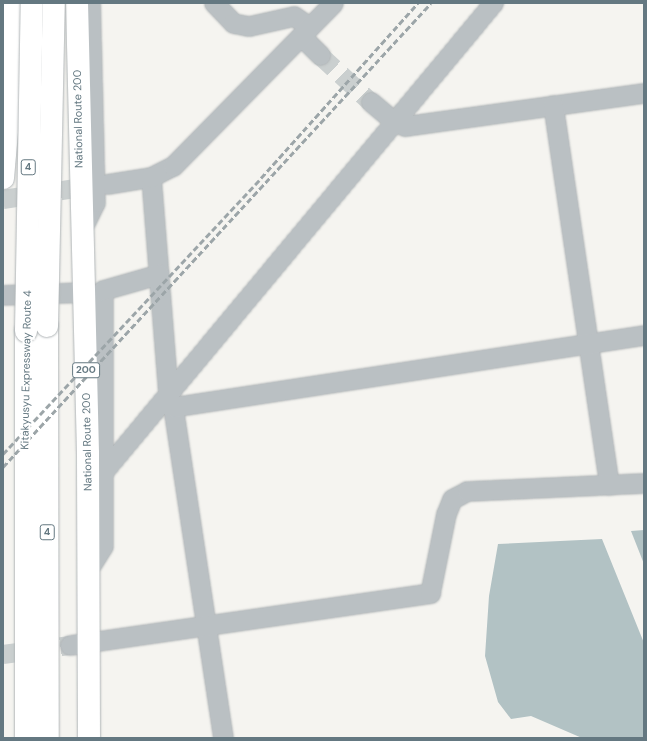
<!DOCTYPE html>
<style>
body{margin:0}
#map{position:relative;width:647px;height:741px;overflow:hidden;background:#f5f4f0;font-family:"DM Sans",sans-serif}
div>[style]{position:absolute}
.water>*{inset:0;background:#b2c2c4}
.minor-tunnel>*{height:19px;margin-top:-9.5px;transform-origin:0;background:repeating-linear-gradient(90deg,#cacfcf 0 19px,transparent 0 29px)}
.roads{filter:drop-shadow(0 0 1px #b0b5b7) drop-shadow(0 0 1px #b0b5b7)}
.minor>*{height:19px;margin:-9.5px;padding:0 9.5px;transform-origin:9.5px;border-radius:9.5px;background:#bac0c3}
.highway>*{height:22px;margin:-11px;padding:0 11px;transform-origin:11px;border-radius:11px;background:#fff}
.rail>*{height:3px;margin-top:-1.5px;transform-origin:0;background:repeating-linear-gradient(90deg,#9ca5a8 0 6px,transparent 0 9px)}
.bridges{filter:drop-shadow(0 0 1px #b0b5b7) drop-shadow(0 0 1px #b0b5b7)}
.highway-bridge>*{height:22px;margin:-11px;padding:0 11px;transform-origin:11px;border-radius:11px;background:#fff}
span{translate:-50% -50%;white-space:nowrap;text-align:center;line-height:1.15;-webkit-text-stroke:4px #fff;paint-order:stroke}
.shield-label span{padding:1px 3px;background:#fff;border:1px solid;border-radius:3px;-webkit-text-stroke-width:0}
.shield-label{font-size:10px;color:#647881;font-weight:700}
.street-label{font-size:11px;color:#647881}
.frame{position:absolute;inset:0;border:4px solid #647881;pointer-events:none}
</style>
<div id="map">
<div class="water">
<i style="clip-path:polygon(644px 530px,644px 564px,631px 531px)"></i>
<i style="clip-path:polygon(602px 539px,644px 643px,644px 738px,582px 738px,531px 716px,511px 719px,498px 702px,485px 656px,489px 596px,498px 544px)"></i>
</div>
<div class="minor-tunnel">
<i style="left:320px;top:55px;width:69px;rotate:42.7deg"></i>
<i style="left:3px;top:199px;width:94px;rotate:-8.6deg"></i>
<i style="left:3px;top:654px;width:68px;rotate:-7.7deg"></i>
</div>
<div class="roads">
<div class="minor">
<i style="left:214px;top:3px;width:28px;rotate:46deg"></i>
<i style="left:233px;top:23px;width:16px;rotate:11deg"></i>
<i style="left:249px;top:26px;width:46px;rotate:-12.5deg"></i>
<i style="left:294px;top:16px;width:19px;rotate:35deg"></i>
<i style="left:301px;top:36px;width:27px;rotate:45deg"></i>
<i style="left:371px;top:102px;width:31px;rotate:40deg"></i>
<i style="left:395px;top:122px;width:11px;rotate:22deg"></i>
<i style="left:405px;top:126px;width:241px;rotate:-7.9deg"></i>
<i style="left:553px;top:105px;width:384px;rotate:81.6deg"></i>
<i style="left:151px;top:177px;width:219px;rotate:85.5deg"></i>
<i style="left:168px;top:395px;width:13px;rotate:67deg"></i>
<i style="left:173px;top:407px;width:335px;rotate:81.4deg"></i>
<i style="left:107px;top:184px;width:45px;rotate:-9deg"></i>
<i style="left:151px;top:177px;width:25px;rotate:-27deg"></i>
<i style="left:173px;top:166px;width:228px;rotate:-45.5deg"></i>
<i style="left:82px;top:229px;width:30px;rotate:-64deg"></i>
<i style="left:95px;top:202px;width:199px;rotate:-91.4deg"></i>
<i style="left:3px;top:295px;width:81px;rotate:-2.1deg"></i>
<i style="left:173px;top:407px;width:476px;rotate:-8.7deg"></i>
<i style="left:104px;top:471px;width:609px;rotate:-50.27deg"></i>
<i style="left:88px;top:570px;width:28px;rotate:-58deg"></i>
<i style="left:103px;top:546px;width:256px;rotate:-90deg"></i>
<i style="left:103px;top:290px;width:58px;rotate:-15.9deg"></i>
<i style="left:70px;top:645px;width:364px;rotate:-8.2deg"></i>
<i style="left:430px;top:593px;width:81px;rotate:-78.6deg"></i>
<i style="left:446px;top:514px;width:16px;rotate:-68deg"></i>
<i style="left:452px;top:499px;width:17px;rotate:-28deg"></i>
<i style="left:467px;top:491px;width:177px;rotate:-2.6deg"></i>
</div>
<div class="highway">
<i style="left:77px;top:3px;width:451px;rotate:88.6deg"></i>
<i style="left:88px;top:454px;width:284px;rotate:89.8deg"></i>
<i style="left:3px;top:178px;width:57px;rotate:-85deg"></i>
<i style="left:8px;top:121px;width:118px;rotate:-88.5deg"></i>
<i style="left:47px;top:326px;width:412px;rotate:89.9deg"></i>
<i style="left:26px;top:331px;width:407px;rotate:90deg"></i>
</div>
</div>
<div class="rail">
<i style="left:3px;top:454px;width:378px;rotate:-46.9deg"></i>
<i style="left:261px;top:178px;width:235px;rotate:-48.1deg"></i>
<i style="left:3px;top:467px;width:631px;rotate:-47.31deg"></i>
</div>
<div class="bridges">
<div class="highway-bridge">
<i style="left:47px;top:326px;width:323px;rotate:-88.8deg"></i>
<i style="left:26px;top:331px;width:328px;rotate:-89deg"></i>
</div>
</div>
<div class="shield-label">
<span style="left:28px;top:167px">4</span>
<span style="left:86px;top:370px">200</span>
<span style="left:47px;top:532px">4</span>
</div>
<div class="street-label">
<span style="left:78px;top:119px;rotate:-91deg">National Route 200</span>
<span style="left:26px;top:370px;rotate:-89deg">Kitakyusyu Expressway Route 4</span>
<span style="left:87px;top:442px;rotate:-91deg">National Route 200</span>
</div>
<div class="frame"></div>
</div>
